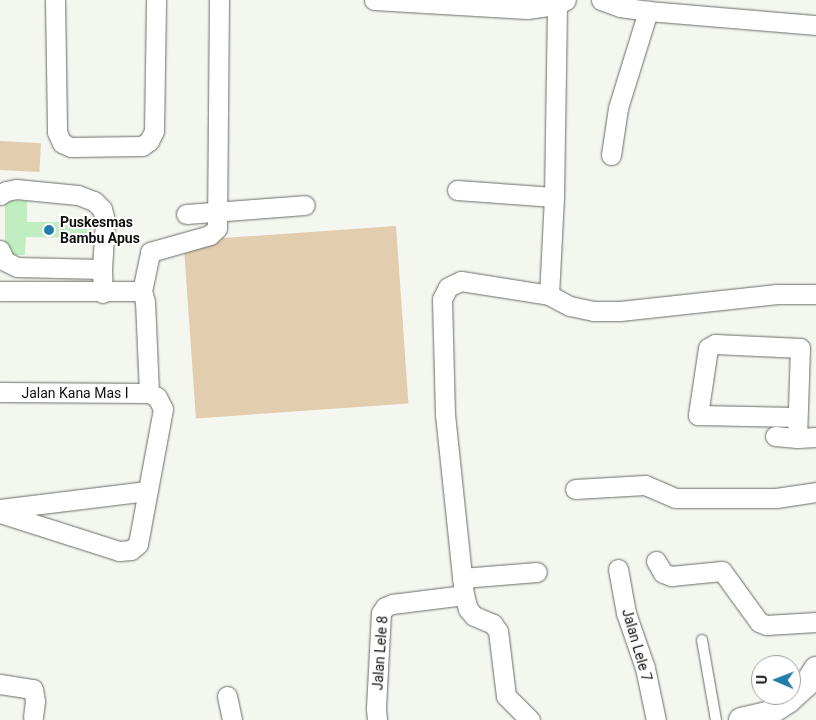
<!DOCTYPE html>
<style>
body{margin:0}
#map{position:relative;width:816px;height:720px;overflow:hidden;background:#f4f6f0;font-family:Roboto,sans-serif}
div>[style]{position:absolute}
.green>*{inset:0;background:#e2cdae;transform-origin:0 0}
.building>*{inset:0;background:#c0eec0}
.roads{filter:drop-shadow(0 0 1px #6a6c67) drop-shadow(0 0 1px #6a6c67)}
.service>*{height:10px;margin:-5px;padding:0 5px;transform-origin:5px;border-radius:5px;background:#fff}
.minor>*{height:19px;margin:-9.5px;padding:0 9.5px;transform-origin:9.5px;border-radius:9.5px;background:#fff}
.tertiary>*{height:24px;margin:-12px;padding:0 12px;transform-origin:12px;border-radius:12px;background:#fff}
.dots>*{width:14px;height:14px;translate:-50% -50%;box-sizing:border-box;border:2px solid #fff;border-radius:50%}
span{translate:-50% -50%;white-space:nowrap;text-align:center;line-height:1.15;-webkit-text-stroke:4px #fff;paint-order:stroke}
.poi-label{font-size:14px;color:#10110f;font-weight:700}
.left{translate:0 -50%;text-align:left}
.street-label{font-size:14px;color:#10110f}
.north{position:absolute;left:751px;top:655px;width:50px;height:50px;box-sizing:border-box;background:#fff;border:1px solid #9fa09f;border-radius:50%;rotate:271deg;font-size:14px;font-weight:700;line-height:20px;text-align:center;color:#10110f}
.north::after{content:'';display:block;margin:auto;width:18px;height:22px;background:#237dab;clip-path:polygon(50% 0,100% 100%,50% 72%,0 100%)}
</style>
<div id="map">
<div class="green">
<i style="left:0;top:141px;width:41px;height:29px;rotate:3deg"></i>
<i style="left:396px;top:226px;width:178px;height:213px;rotate:86deg"></i>
</div>
<div class="building">
<i style="clip-path:polygon(5px 200px,27px 201px,27px 222px,92px 222px,92px 238px,26px 237px,25px 255px,5px 255px)"></i>
</div>
<div class="roads">
<div class="service">
<i style="left:702px;top:640px;width:81px;rotate:80.1deg"></i>
</div>
<div class="minor">
<i style="left:55px;top:0;width:132px;rotate:89.1deg"></i>
<i style="left:57px;top:132px;width:12px;rotate:66deg"></i>
<i style="left:62px;top:143px;width:10px;rotate:24deg"></i>
<i style="left:71px;top:147px;width:71px;rotate:-0.8deg"></i>
<i style="left:142px;top:146px;width:9px;rotate:-36deg"></i>
<i style="left:149px;top:141px;width:11px;rotate:-63deg"></i>
<i style="left:154px;top:131px;width:131px;rotate:-89.1deg"></i>
<i style="left:374px;top:0;width:153px;rotate:3.4deg"></i>
<i style="left:527px;top:9px;width:30px;rotate:-8deg"></i>
<i style="left:557px;top:5px;width:10px;rotate:-29deg"></i>
<i style="left:601px;top:0;width:20px;rotate:20deg"></i>
<i style="left:620px;top:7px;width:28px;rotate:8deg"></i>
<i style="left:648px;top:11px;width:169px;rotate:4.8deg"></i>
<i style="left:611px;top:155px;width:48px;rotate:-81.5deg"></i>
<i style="left:618px;top:108px;width:102px;rotate:-72.8deg"></i>
<i style="left:457px;top:190px;width:97px;rotate:4.1deg"></i>
<i style="left:554px;top:197px;width:98px;rotate:92.9deg"></i>
<i style="left:0;top:195px;width:7px;rotate:-34deg"></i>
<i style="left:6px;top:191px;width:10px;rotate:-11deg"></i>
<i style="left:16px;top:189px;width:62px;rotate:5.5deg"></i>
<i style="left:78px;top:195px;width:17px;rotate:21deg"></i>
<i style="left:94px;top:201px;width:11px;rotate:45deg"></i>
<i style="left:102px;top:209px;width:11px;rotate:75deg"></i>
<i style="left:105px;top:220px;width:49px;rotate:93.5deg"></i>
<i style="left:102px;top:269px;width:24px;rotate:88deg"></i>
<i style="left:554px;top:197px;width:192px;rotate:-89.1deg"></i>
<i style="left:186px;top:214px;width:119px;rotate:-4.3deg"></i>
<i style="left:0;top:250px;width:12px;rotate:66deg"></i>
<i style="left:5px;top:261px;width:13px;rotate:27deg"></i>
<i style="left:17px;top:267px;width:85px;rotate:1.3deg"></i>
<i style="left:0;top:291px;width:142px"></i>
<i style="left:0;top:392px;width:149px;rotate:0.4deg"></i>
<i style="left:149px;top:393px;width:9px;rotate:27deg"></i>
<i style="left:157px;top:397px;width:13px;rotate:63deg"></i>
<i style="left:163px;top:409px;width:137px;rotate:100.5deg"></i>
<i style="left:138px;top:544px;width:9px;rotate:139deg"></i>
<i style="left:131px;top:550px;width:12px;rotate:175deg"></i>
<i style="left:119px;top:551px;width:125px;rotate:-162.3deg"></i>
<i style="left:149px;top:393px;width:91px;rotate:-92.5deg"></i>
<i style="left:145px;top:302px;width:11px;rotate:-105deg"></i>
<i style="left:142px;top:291px;width:40px;rotate:-78deg"></i>
<i style="left:150px;top:252px;width:62px;rotate:-15.8deg"></i>
<i style="left:210px;top:235px;width:10px;rotate:-45deg"></i>
<i style="left:217px;top:228px;width:228px;rotate:-89.5deg"></i>
<i style="left:775px;top:436px;width:22px;rotate:5deg"></i>
<i style="left:797px;top:438px;width:90px;rotate:-88.1deg"></i>
<i style="left:800px;top:348px;width:85px;rotate:-177.3deg"></i>
<i style="left:715px;top:344px;width:8px;rotate:150deg"></i>
<i style="left:708px;top:348px;width:68px;rotate:98.5deg"></i>
<i style="left:698px;top:415px;width:99px;rotate:1.2deg"></i>
<i style="left:797px;top:438px;width:19px;rotate:-3deg"></i>
<i style="left:575px;top:489px;width:70px;rotate:-3.3deg"></i>
<i style="left:645px;top:485px;width:33px;rotate:23deg"></i>
<i style="left:675px;top:498px;width:101px"></i>
<i style="left:776px;top:498px;width:40px;rotate:-8.5deg"></i>
<i style="left:0;top:509px;width:148px;rotate:-7deg"></i>
<i style="left:656px;top:561px;width:14px;rotate:60deg"></i>
<i style="left:663px;top:573px;width:9px;rotate:21deg"></i>
<i style="left:671px;top:576px;width:51px;rotate:-5.6deg"></i>
<i style="left:722px;top:571px;width:63px;rotate:54deg"></i>
<i style="left:759px;top:622px;width:8px;rotate:23deg"></i>
<i style="left:766px;top:625px;width:50px;rotate:-3.4deg"></i>
<i style="left:618px;top:569px;width:45px;rotate:79.7deg"></i>
<i style="left:626px;top:613px;width:58px;rotate:70.9deg"></i>
<i style="left:645px;top:668px;width:53px;rotate:78.1deg"></i>
<i style="left:462px;top:578px;width:75px;rotate:-4.6deg"></i>
<i style="left:0;top:684px;width:33px;rotate:9deg"></i>
<i style="left:33px;top:689px;width:12px;rotate:81deg"></i>
<i style="left:35px;top:701px;width:16px;rotate:97deg"></i>
<i style="left:227px;top:696px;width:25px;rotate:78deg"></i>
<i style="left:377px;top:720px;width:12px;rotate:-95deg"></i>
<i style="left:376px;top:708px;width:95px;rotate:-87deg"></i>
<i style="left:381px;top:613px;width:7px;rotate:-56deg"></i>
<i style="left:385px;top:607px;width:8px;rotate:-23deg"></i>
<i style="left:392px;top:604px;width:73px;rotate:-7.1deg"></i>
<i style="left:530px;top:720px;width:34px;rotate:-135deg"></i>
<i style="left:506px;top:696px;width:65px;rotate:-97deg"></i>
<i style="left:498px;top:631px;width:9px;rotate:-126deg"></i>
<i style="left:493px;top:624px;width:21px;rotate:-157deg"></i>
<i style="left:474px;top:616px;width:9px;rotate:-131deg"></i>
<i style="left:468px;top:609px;width:15px;rotate:-106deg"></i>
<i style="left:464px;top:595px;width:182px;rotate:-96deg"></i>
<i style="left:445px;top:414px;width:115px;rotate:-91.5deg"></i>
<i style="left:442px;top:299px;width:13px;rotate:-63deg"></i>
<i style="left:448px;top:287px;width:14px;rotate:-25deg"></i>
<i style="left:461px;top:281px;width:89px;rotate:9deg"></i>
<i style="left:549px;top:295px;width:24px;rotate:28deg"></i>
<i style="left:570px;top:306px;width:24px;rotate:12deg"></i>
<i style="left:593px;top:311px;width:27px"></i>
<i style="left:620px;top:311px;width:158px;rotate:-6.2deg"></i>
<i style="left:777px;top:294px;width:39px"></i>
</div>
<div class="tertiary">
<i style="left:741px;top:720px;width:28px;rotate:-13deg"></i>
<i style="left:768px;top:714px;width:24px;rotate:-33deg"></i>
<i style="left:788px;top:701px;width:24px;rotate:-42deg"></i>
<i style="left:806px;top:685px;width:19px;rotate:-58deg"></i>
</div>
</div>
<div class="dots">
<i style="left:49px;top:230px;background:#237dab"></i>
</div>
<div class="poi-label">
<span class="left" style="left:60px;top:230px">Puskesmas<br>Bambu Apus</span>
</div>
<div class="street-label">
<span style="left:75px;top:393px">Jalan Kana Mas I</span>
<span style="left:637px;top:645px;rotate:74deg">Jalan Lele 7</span>
<span style="left:380px;top:653px;rotate:-86deg">Jalan Lele 8</span>
</div>
<div class="north">U</div>
</div>
